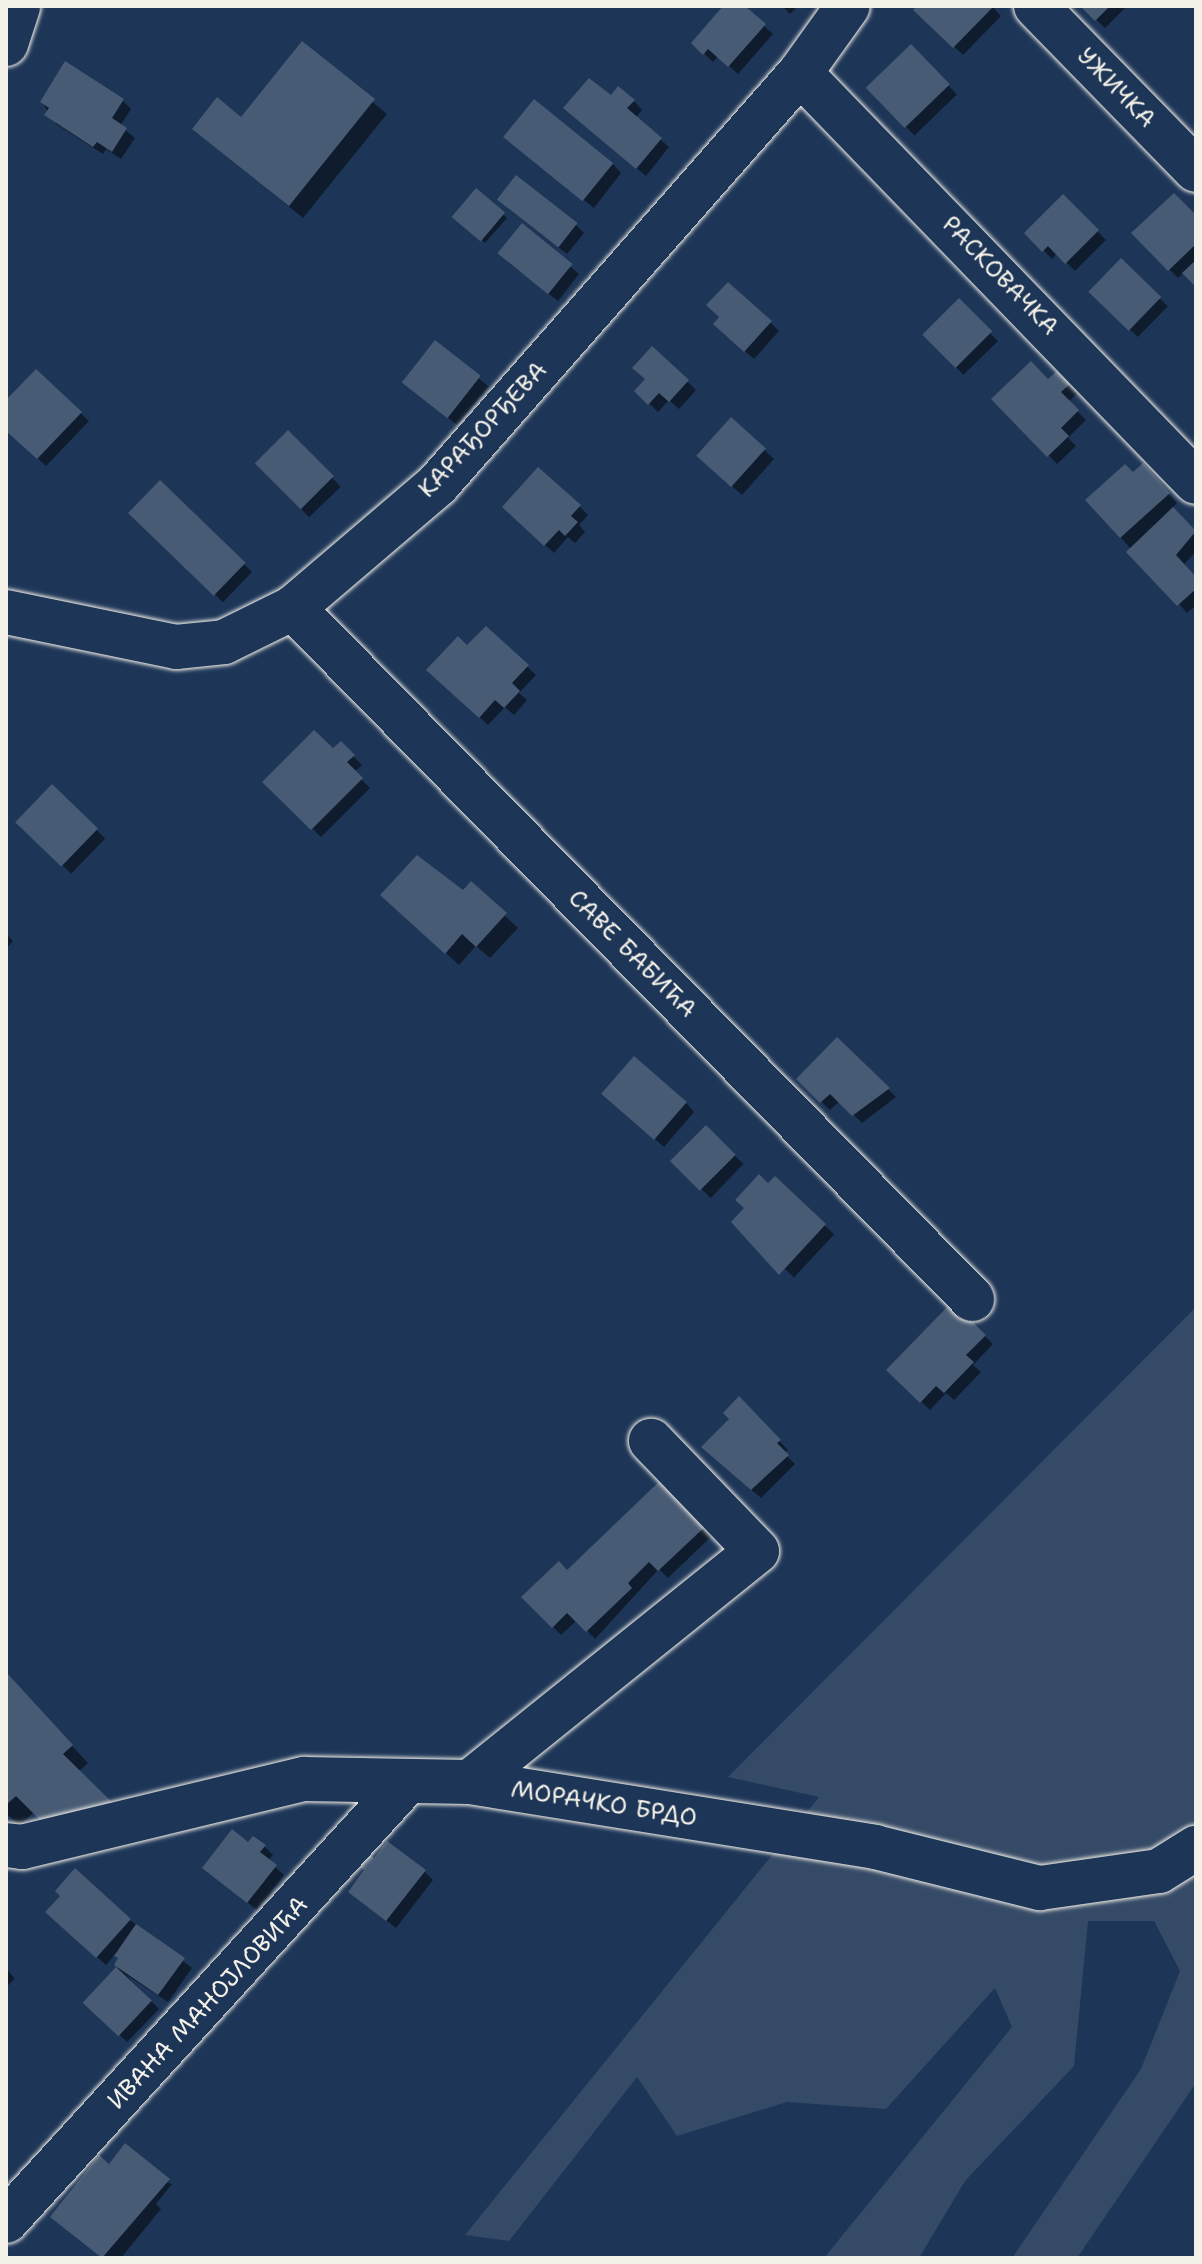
<!DOCTYPE html>
<meta charset="utf-8">
<style>
body{margin:0}
#map{position:relative;width:1202px;height:2264px;overflow:hidden;background:#1d3557;font-family:"Shantell Sans",sans-serif}
div>[style]{position:absolute}
.green>*{inset:0;background:#354a67}
.shadow>*{inset:0;background:#0007;transform-origin:0 0}
.building>*{inset:0;background:#485b74;transform-origin:0 0}
.roads{filter:drop-shadow(0 0 2px #f4f1e8) drop-shadow(0 0 2px #f4f1e8)}
.minor>*{height:44px;margin:-22px;padding:0 22px;transform-origin:22px;border-radius:22px;background:#1d3557}
span{translate:-50% -50%;white-space:nowrap;text-align:center;line-height:1.15;-webkit-text-stroke:8px #1d3557;paint-order:stroke}
.street-label{font-size:24px;color:#f4f1e8}
.frame{position:absolute;inset:0;border:8px solid #f4f1e8;pointer-events:none}
</style>
<div id="map">
<div class="green">
<i style="clip-path:polygon(1196px 1307px,1196px 2083px,1077px 2258px,1012px 2258px,1141px 2069px,1180px 1971px,1154px 1921px,1088px 1921px,1074px 2066px,965px 2181px,919px 2258px,824px 2258px,1012px 2027px,995px 1988px,886px 2109px,787px 2102px,677px 2136px,637px 2077px,509px 2241px,465px 2235px,819px 1797px,728px 1777px)"></i>
</div>
<div class="shadow">
<i style="clip-path:polygon(726px 6px,742px 6px,773px 34px,738px 74px,718px 56px,713px 62px,693px 43px)"></i>
<i style="clip-path:polygon(782px 6px,798px 6px,790px 14px)"></i>
<i style="clip-path:polygon(920px 6px,992px 6px,1001px 16px,963px 55px,916px 10px)"></i>
<i style="clip-path:polygon(1082px 6px,1127px 6px,1105px 28px)"></i>
<i style="clip-path:polygon(302px 44px,387px 114px,303px 218px,195px 129px,242px 120px)"></i>
<i style="left:911px;top:47px;width:66px;height:59px;rotate:46deg"></i>
<i style="clip-path:polygon(123px 101px,131px 109px,120px 126px,135px 138px,121px 159px,106px 149px,103px 154px,56px 124px,42px 102px)"></i>
<i style="clip-path:polygon(634px 101px,642px 110px,635px 118px,669px 147px,646px 176px,575px 117px)"></i>
<i style="clip-path:polygon(515px 145px,613px 164px,621px 173px,594px 208px)"></i>
<i style="clip-path:polygon(476px 190px,507px 218px,485px 243px,458px 220px)"></i>
<i style="clip-path:polygon(1063px 197px,1106px 240px,1075px 271px,1057px 253px,1052px 259px,1027px 233px)"></i>
<i style="clip-path:polygon(508px 208px,575px 224px,584px 233px,567px 254px)"></i>
<i style="clip-path:polygon(1196px 218px,1196px 284px,1184px 272px,1178px 278px,1134px 233px)"></i>
<i style="clip-path:polygon(522px 226px,579px 274px,558px 301px,508px 262px)"></i>
<i style="left:1121px;top:261px;width:65px;height:43px;rotate:44deg"></i>
<i style="left:959px;top:301px;width:56px;height:48px;rotate:46deg"></i>
<i style="clip-path:polygon(722px 317px,770px 322px,779px 331px,754px 359px,724px 333px)"></i>
<i style="left:435px;top:343px;width:69px;height:50px;rotate:39deg"></i>
<i style="clip-path:polygon(652px 349px,696px 390px,679px 409px,669px 400px,658px 412px,636px 391px,647px 380px)"></i>
<i style="clip-path:polygon(36px 372px,89px 421px,46px 466px,6px 429px,6px 403px)"></i>
<i style="clip-path:polygon(1057px 374px,1077px 394px,1068px 402px,1086px 420px,1068px 438px,1076px 446px,1057px 464px,994px 399px,1048px 382px)"></i>
<i style="clip-path:polygon(731px 420px,774px 459px,742px 495px,707px 464px)"></i>
<i style="left:288px;top:432px;width:76px;height:44px;rotate:46deg"></i>
<i style="clip-path:polygon(1133px 474px,1151px 474px,1177px 503px,1172px 508px,1196px 533px,1196px 552px,1183px 565px,1196px 580px,1196px 605px,1187px 613px,1088px 500px)"></i>
<i style="left:160px;top:483px;width:128px;height:42px;rotate:44deg"></i>
<i style="clip-path:polygon(579px 506px,588px 515px,579px 525px,585px 532px,575px 543px,568px 537px,554px 553px,513px 516px)"></i>
<i style="clip-path:polygon(486px 628px,536px 675px,519px 693px,527px 700px,514px 715px,505px 707px,488px 725px,429px 670px,467px 648px)"></i>
<i style="clip-path:polygon(341px 744px,362px 765px,354px 772px,370px 788px,321px 837px,265px 782px)"></i>
<i style="left:52px;top:787px;width:74px;height:49px;rotate:44deg"></i>
<i style="clip-path:polygon(471px 884px,518px 928px,490px 958px,476px 946px,459px 965px,396px 908px,463px 893px)"></i>
<i style="clip-path:polygon(6px 934px,13px 941px,6px 949px)"></i>
<i style="clip-path:polygon(838px 1040px,896px 1097px,862px 1123px,840px 1101px,830px 1110px,798px 1079px)"></i>
<i style="clip-path:polygon(613px 1102px,686px 1103px,694px 1112px,664px 1147px)"></i>
<i style="left:706px;top:1128px;width:52px;height:47px;rotate:44deg"></i>
<i style="left:775px;top:1179px;width:81px;height:59px;rotate:43deg"></i>
<i style="clip-path:polygon(952px 1305px,993px 1344px,973px 1365px,981px 1372px,954px 1400px,946px 1393px,930px 1410px,888px 1370px)"></i>
<i style="clip-path:polygon(739px 1399px,788px 1450px,784px 1453px,795px 1464px,761px 1498px,712px 1455px)"></i>
<i style="clip-path:polygon(665px 1478px,716px 1532px,668px 1578px,659px 1569px,595px 1639px,577px 1620px,561px 1635px,524px 1597px,567px 1572px)"></i>
<i style="clip-path:polygon(6px 1674px,88px 1763px,19px 1826px,6px 1813px)"></i>
<i style="clip-path:polygon(248px 1845px,264px 1846px,273px 1855px,268px 1861px,284px 1875px,257px 1910px,214px 1876px)"></i>
<i style="clip-path:polygon(374px 1861px,424px 1871px,433px 1880px,396px 1928px,350px 1892px)"></i>
<i style="clip-path:polygon(130px 1920px,192px 1968px,168px 2002px,125px 1974px,159px 2009px,127px 2042px,86px 2003px,119px 1967px,116px 1953px,106px 1965px,57px 1921px)"></i>
<i style="clip-path:polygon(6px 1968px,15px 1979px,6px 1987px)"></i>
<i style="clip-path:polygon(110px 2166px,172px 2184px,156px 2204px,161px 2209px,121px 2258px,102px 2258px,61px 2225px)"></i>
</div>
<div class="building">
<i style="clip-path:polygon(723px 6px,745px 6px,766px 24px,728px 67px,708px 49px,703px 55px,691px 43px)"></i>
<i style="clip-path:polygon(917px 6px,994px 6px,953px 48px,913px 10px)"></i>
<i style="clip-path:polygon(1080px 6px,1110px 6px,1095px 21px)"></i>
<i style="clip-path:polygon(302px 41px,375px 99px,289px 206px,192px 129px,217px 97px,241px 117px)"></i>
<i style="left:911px;top:44px;width:56px;height:63px;rotate:46deg"></i>
<i style="clip-path:polygon(65px 61px,124px 99px,112px 118px,127px 128px,112px 152px,97px 142px,93px 147px,44px 115px,49px 108px,40px 102px)"></i>
<i style="clip-path:polygon(589px 78px,611px 95px,618px 86px,635px 100px,627px 108px,662px 138px,636px 169px,563px 108px)"></i>
<i style="left:534px;top:99px;width:102px;height:49px;rotate:39deg"></i>
<i style="left:516px;top:175px;width:78px;height:31px;rotate:38deg"></i>
<i style="left:476px;top:188px;width:38px;height:38px;rotate:40deg"></i>
<i style="clip-path:polygon(1174px 193px,1196px 215px,1196px 244px,1168px 271px,1131px 233px)"></i>
<i style="clip-path:polygon(1063px 194px,1099px 230px,1065px 264px,1048px 246px,1042px 252px,1024px 233px)"></i>
<i style="left:522px;top:223px;width:65px;height:39px;rotate:39deg"></i>
<i style="left:1121px;top:258px;width:56px;height:47px;rotate:44deg"></i>
<i style="clip-path:polygon(1196px 260px,1196px 287px,1182px 273px)"></i>
<i style="clip-path:polygon(728px 282px,772px 321px,744px 352px,713px 324px,719px 317px,706px 305px)"></i>
<i style="left:959px;top:298px;width:47px;height:52px;rotate:45deg"></i>
<i style="left:435px;top:340px;width:58px;height:54px;rotate:38deg"></i>
<i style="clip-path:polygon(652px 346px,689px 380px,669px 402px,659px 393px,648px 405px,634px 391px,645px 379px,632px 368px)"></i>
<i style="clip-path:polygon(1031px 361px,1048px 379px,1057px 371px,1070px 384px,1061px 392px,1079px 410px,1061px 428px,1069px 436px,1047px 457px,991px 399px)"></i>
<i style="clip-path:polygon(36px 369px,82px 412px,37px 459px,6px 431px,6px 400px)"></i>
<i style="left:731px;top:417px;width:47px;height:52px;rotate:42deg"></i>
<i style="left:288px;top:430px;width:65px;height:47px;rotate:45deg"></i>
<i style="clip-path:polygon(1143px 463px,1170px 493px,1120px 538px,1085px 500px,1125px 464px,1133px 472px)"></i>
<i style="clip-path:polygon(538px 467px,581px 505px,571px 516px,578px 522px,565px 536px,559px 530px,544px 546px,502px 507px)"></i>
<i style="left:160px;top:480px;width:119px;height:46px;rotate:44deg"></i>
<i style="clip-path:polygon(1173px 507px,1196px 531px,1176px 555px,1196px 577px,1196px 589px,1177px 606px,1126px 552px)"></i>
<i style="clip-path:polygon(486px 626px,529px 665px,512px 683px,520px 691px,504px 708px,495px 700px,479px 718px,426px 670px,458px 636px,467px 645px)"></i>
<i style="clip-path:polygon(314px 730px,333px 748px,341px 741px,355px 755px,347px 762px,363px 778px,311px 830px,262px 782px)"></i>
<i style="left:52px;top:784px;width:64px;height:53px;rotate:44deg"></i>
<i style="clip-path:polygon(417px 855px,463px 890px,471px 881px,507px 913px,476px 947px,462px 934px,445px 954px,380px 895px)"></i>
<i style="clip-path:polygon(837px 1037px,890px 1088px,852px 1116px,830px 1094px,820px 1103px,796px 1079px)"></i>
<i style="left:634px;top:1056px;width:70px;height:50px;rotate:41deg"></i>
<i style="left:706px;top:1125px;width:42px;height:51px;rotate:45deg"></i>
<i style="clip-path:polygon(759px 1174px,768px 1183px,775px 1176px,826px 1224px,779px 1275px,731px 1222px,744px 1208px,735px 1200px)"></i>
<i style="clip-path:polygon(952px 1302px,986px 1335px,966px 1355px,974px 1362px,944px 1393px,936px 1386px,920px 1403px,886px 1370px)"></i>
<i style="clip-path:polygon(739px 1396px,781px 1440px,777px 1443px,789px 1455px,751px 1490px,701px 1447px,729px 1419px,723px 1413px)"></i>
<i style="clip-path:polygon(665px 1476px,710px 1522px,658px 1571px,649px 1562px,628px 1583px,632px 1588px,586px 1632px,567px 1613px,552px 1628px,521px 1597px,559px 1561px,567px 1570px)"></i>
<i style="clip-path:polygon(6px 1672px,73px 1745px,63px 1754px,123px 1813px,42px 1822px,16px 1796px,6px 1805px)"></i>
<i style="clip-path:polygon(232px 1829px,248px 1842px,253px 1836px,266px 1845px,260px 1852px,277px 1865px,247px 1903px,202px 1868px)"></i>
<i style="clip-path:polygon(387px 1841px,426px 1870px,386px 1921px,348px 1892px,364px 1870px,357px 1864px,366px 1852px,374px 1858px)"></i>
<i style="clip-path:polygon(75px 1868px,131px 1919px,96px 1958px,45px 1912px,60px 1896px,55px 1891px)"></i>
<i style="clip-path:polygon(136px 1924px,185px 1958px,158px 1995px,114px 1965px,118px 1958px,114px 1956px)"></i>
<i style="left:116px;top:1967px;width:49px;height:49px;rotate:43deg"></i>
<i style="clip-path:polygon(125px 2143px,170px 2179px,102px 2258px,50px 2217px,99px 2155px,109px 2164px)"></i>
</div>
<div class="roads">
<div class="minor">
<i style="left:1036px;top:6px;width:229px;rotate:45.7deg"></i>
<i style="left:6px;top:44px;width:40px;rotate:-72deg"></i>
<i style="left:800px;top:73px;width:569px;rotate:45.93deg"></i>
<i style="left:293px;top:608px;width:969px;rotate:45.5deg"></i>
<i style="left:6px;top:612px;width:174px;rotate:11.6deg"></i>
<i style="left:176px;top:647px;width:48px;rotate:-5.9deg"></i>
<i style="left:224px;top:642px;width:77px;rotate:-26.2deg"></i>
<i style="left:293px;top:608px;width:191px;rotate:-40.5deg"></i>
<i style="left:438px;top:484px;width:548px;rotate:-48.63deg"></i>
<i style="left:800px;top:73px;width:82px;rotate:-54.4deg"></i>
<i style="left:470px;top:1782px;width:368px;rotate:-38.8deg"></i>
<i style="left:757px;top:1551px;width:153px;rotate:-133.9deg"></i>
<i style="left:6px;top:1845px;width:16px;rotate:7deg"></i>
<i style="left:22px;top:1847px;width:290px;rotate:-13.6deg"></i>
<i style="left:304px;top:1779px;width:166px;rotate:1deg"></i>
<i style="left:470px;top:1782px;width:410px;rotate:9.1deg"></i>
<i style="left:875px;top:1847px;width:170px;rotate:14deg"></i>
<i style="left:1040px;top:1888px;width:120px;rotate:-8.1deg"></i>
<i style="left:1159px;top:1871px;width:44px;rotate:-31.9deg"></i>
<i style="left:6px;top:2221px;width:595px;rotate:-47.59deg"></i>
</div>
</div>
<div class="street-label">
<span style="left:1116px;top:88px;rotate:46deg">УЖИЧКА</span>
<span style="left:1000px;top:276px;rotate:46deg">РАСКОВАЧКА</span>
<span style="left:483px;top:430px;rotate:-47deg">КАРАЂОРЂЕВА</span>
<span style="left:632px;top:954px;rotate:45deg">САВЕ БАБИЋА</span>
<span style="left:604px;top:1804px;rotate:9deg">МОРАЧКО БРДО</span>
<span style="left:208px;top:2003px;rotate:-47deg">ИВАНА МАНОЈЛОВИЋА</span>
</div>
<div class="frame"></div>
</div>
